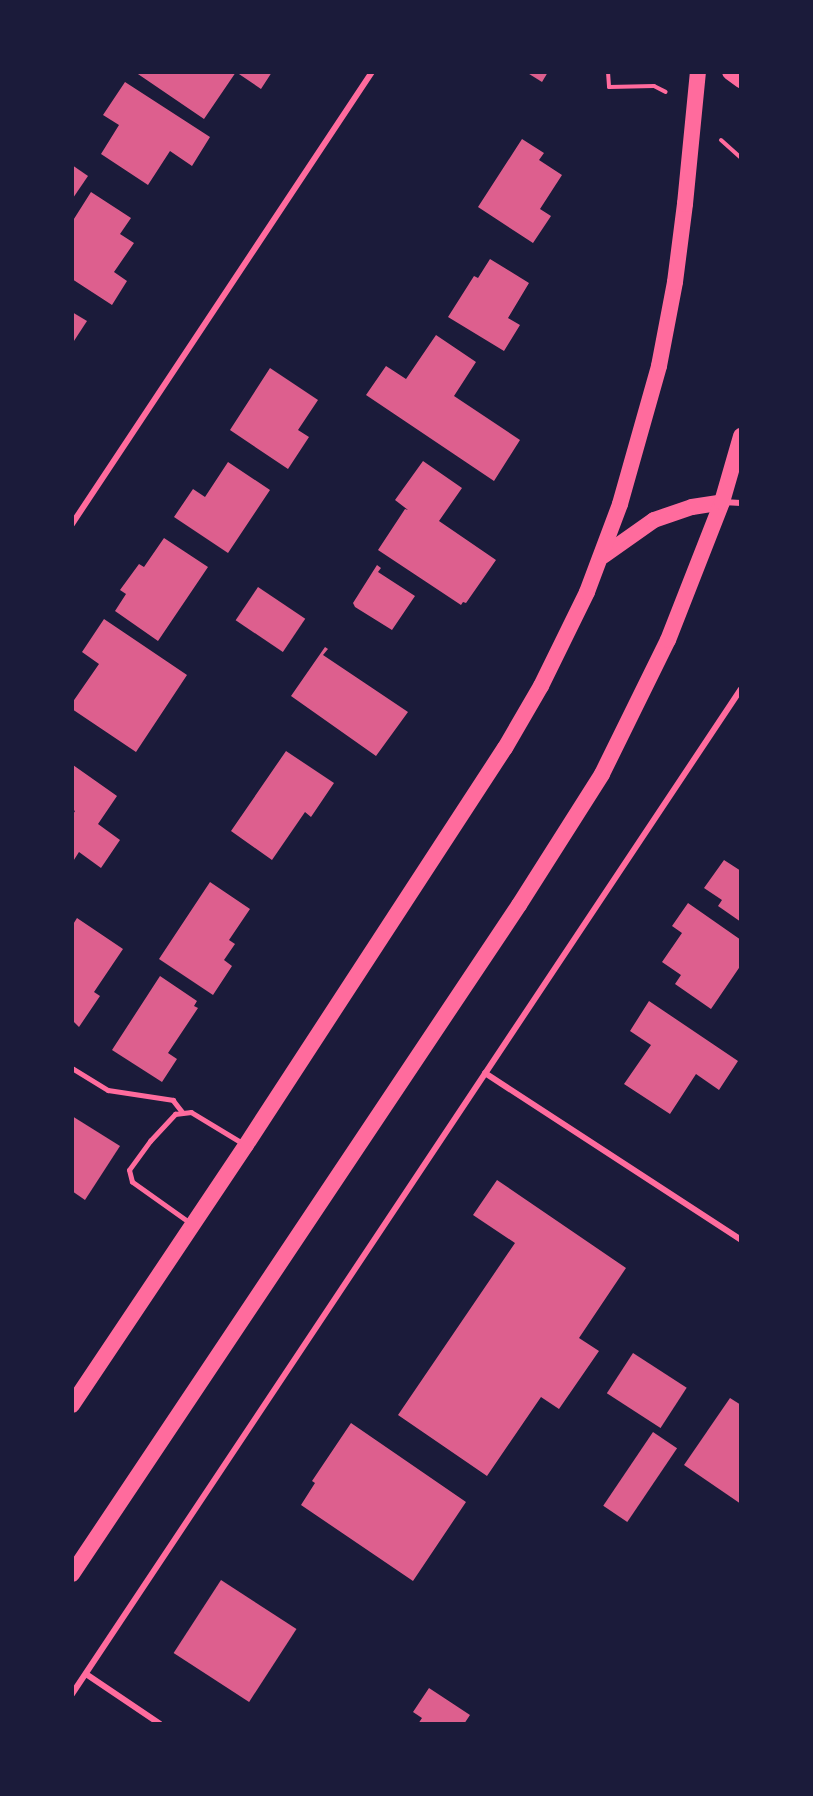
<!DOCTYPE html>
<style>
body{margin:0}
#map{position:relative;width:813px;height:1796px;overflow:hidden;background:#1b1b3a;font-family:Ubuntu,sans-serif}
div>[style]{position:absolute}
.building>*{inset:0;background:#dd5f8e;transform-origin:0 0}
.path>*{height:4px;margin:-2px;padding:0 2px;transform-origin:2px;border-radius:2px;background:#ff6b9d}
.service>*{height:4.5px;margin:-2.25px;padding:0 2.25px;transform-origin:2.25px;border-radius:2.25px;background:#ff6b9d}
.minor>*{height:6px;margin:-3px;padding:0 3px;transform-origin:3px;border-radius:3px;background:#ff6b9d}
.trunk>*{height:16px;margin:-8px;padding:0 8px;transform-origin:8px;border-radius:8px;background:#ff6b9d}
span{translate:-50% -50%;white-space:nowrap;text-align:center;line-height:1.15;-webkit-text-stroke:4.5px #1b1b3a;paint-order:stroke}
.frame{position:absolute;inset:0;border:74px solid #1b1b3a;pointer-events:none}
</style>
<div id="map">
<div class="building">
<i style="clip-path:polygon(135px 72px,272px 72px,261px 89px,236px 72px,204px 119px)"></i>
<i style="clip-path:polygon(526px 72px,548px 72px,542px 82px)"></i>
<i style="clip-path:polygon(125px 82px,210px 137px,192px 166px,170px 151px,148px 185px,101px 154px,119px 125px,103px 115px)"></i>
<i style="clip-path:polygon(522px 139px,544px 153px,539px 160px,562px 175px,540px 209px,551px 216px,533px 243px,478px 207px)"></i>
<i style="clip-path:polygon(72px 165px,88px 176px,73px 198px,72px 197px)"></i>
<i style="clip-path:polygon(91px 192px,131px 218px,120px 234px,134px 243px,114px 272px,127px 281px,112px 305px,72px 279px,72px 222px)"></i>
<i style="clip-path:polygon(490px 259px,529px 283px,508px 318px,520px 325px,504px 351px,448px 317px,474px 276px,478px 278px)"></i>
<i style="clip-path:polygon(72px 312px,87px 321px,72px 344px)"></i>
<i style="clip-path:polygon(436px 335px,476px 362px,454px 396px,520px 440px,494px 481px,366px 395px,386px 366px,406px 379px)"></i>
<i style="clip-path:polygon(270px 368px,318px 400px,298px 430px,309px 437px,288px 469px,230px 430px)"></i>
<i style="clip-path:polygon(423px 461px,462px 488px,439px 521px,496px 560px,466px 603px,463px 602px,461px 605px,378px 550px,405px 509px,408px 510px,395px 500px)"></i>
<i style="clip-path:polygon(228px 462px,270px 490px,228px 553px,174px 517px,193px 489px,205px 497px)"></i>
<i style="clip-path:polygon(164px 538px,208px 567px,158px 641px,115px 611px,126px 594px,120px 590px,139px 564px,144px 567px)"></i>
<i style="clip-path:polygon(377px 565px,381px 568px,378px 572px,415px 596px,392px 630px,355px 607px,353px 603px)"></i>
<i style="left:258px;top:587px;width:57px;height:40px;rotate:34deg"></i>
<i style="clip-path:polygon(104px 619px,187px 675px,136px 752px,72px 709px,72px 703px,99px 664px,82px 652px)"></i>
<i style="clip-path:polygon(325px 647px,328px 649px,323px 655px,408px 712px,376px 756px,291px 696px)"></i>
<i style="clip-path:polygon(286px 751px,334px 783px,311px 817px,305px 812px,272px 860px,231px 831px)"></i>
<i style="clip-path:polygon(73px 765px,117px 796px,98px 824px,120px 840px,101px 868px,79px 852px,72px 863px,72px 816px,75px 811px,72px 809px)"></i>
<i style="clip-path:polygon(724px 860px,741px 871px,741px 922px,718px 906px,722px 900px,704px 888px)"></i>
<i style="clip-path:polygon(210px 882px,250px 909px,229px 940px,235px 944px,224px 960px,232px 966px,213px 995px,159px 959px)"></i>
<i style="clip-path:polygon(688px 903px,741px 940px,741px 965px,711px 1009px,675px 984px,681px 975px,662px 962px,682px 933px,672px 926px)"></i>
<i style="clip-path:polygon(77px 918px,123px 949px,94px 992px,100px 996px,79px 1027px,72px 1020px,72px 926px)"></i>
<i style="clip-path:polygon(160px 976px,197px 1001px,194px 1006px,198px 1008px,168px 1053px,177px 1059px,162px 1082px,112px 1050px)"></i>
<i style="clip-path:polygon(649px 1001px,738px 1061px,719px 1090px,696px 1074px,670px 1114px,624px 1084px,651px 1045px,630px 1031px)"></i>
<i style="clip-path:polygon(72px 1116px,120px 1146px,85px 1200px,72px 1191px)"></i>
<i style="clip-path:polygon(497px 1180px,626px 1268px,579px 1338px,599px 1351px,559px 1409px,541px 1397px,487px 1476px,398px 1415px,515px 1243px,473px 1215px)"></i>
<i style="left:633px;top:1353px;width:64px;height:48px;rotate:33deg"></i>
<i style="clip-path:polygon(730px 1398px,741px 1405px,741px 1504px,684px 1465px)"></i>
<i style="clip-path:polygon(351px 1423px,466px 1502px,413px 1581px,301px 1505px,315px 1483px,312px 1481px)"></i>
<i style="left:653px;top:1432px;width:29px;height:89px;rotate:34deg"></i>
<i style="left:221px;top:1580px;width:90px;height:87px;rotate:33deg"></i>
<i style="clip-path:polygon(429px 1688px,470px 1715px,464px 1724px,418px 1724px,422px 1718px,413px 1712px)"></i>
</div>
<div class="path">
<i style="left:608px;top:72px;width:15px;rotate:86deg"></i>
<i style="left:609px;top:87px;width:45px;rotate:-1.3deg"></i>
<i style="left:654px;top:86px;width:13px;rotate:27deg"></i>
<i style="left:721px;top:140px;width:27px;rotate:42deg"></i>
</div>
<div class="service">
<i style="left:72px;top:1068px;width:42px;rotate:31.4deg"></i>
<i style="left:108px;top:1090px;width:66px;rotate:8.7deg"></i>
<i style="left:173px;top:1100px;width:16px;rotate:52deg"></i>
<i style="left:191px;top:1224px;width:72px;rotate:-144.6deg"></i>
<i style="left:132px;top:1182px;width:12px;rotate:-104deg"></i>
<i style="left:129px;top:1170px;width:36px;rotate:-54deg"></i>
<i style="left:150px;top:1141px;width:37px;rotate:-47deg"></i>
<i style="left:175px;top:1114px;width:16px;rotate:-7deg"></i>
<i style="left:191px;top:1112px;width:62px;rotate:31.1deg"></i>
</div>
<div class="minor">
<i style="left:723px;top:502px;width:18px;rotate:3deg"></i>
<i style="left:72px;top:524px;width:542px;rotate:-56.43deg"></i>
<i style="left:485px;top:1073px;width:306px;rotate:33.1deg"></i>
<i style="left:86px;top:1674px;width:89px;rotate:34deg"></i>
<i style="left:72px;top:1694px;width:1207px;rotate:-56.35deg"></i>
</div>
<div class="trunk">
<i style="left:730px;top:72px;width:14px;rotate:36deg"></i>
<i style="left:603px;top:556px;width:62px;rotate:-35.2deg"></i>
<i style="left:654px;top:520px;width:40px;rotate:-18.9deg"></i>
<i style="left:692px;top:507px;width:30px;rotate:-9deg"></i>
<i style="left:72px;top:1405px;width:313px;rotate:-56.2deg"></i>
<i style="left:246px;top:1145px;width:474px;rotate:-56.9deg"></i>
<i style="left:505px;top:748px;width:72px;rotate:-59.9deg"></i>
<i style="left:541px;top:686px;width:105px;rotate:-63.9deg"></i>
<i style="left:587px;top:592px;width:94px;rotate:-69.4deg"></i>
<i style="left:620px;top:504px;width:143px;rotate:-74.2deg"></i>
<i style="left:659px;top:366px;width:86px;rotate:-79.2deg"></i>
<i style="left:675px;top:282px;width:79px;rotate:-82.7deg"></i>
<i style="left:685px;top:204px;width:133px;rotate:-84.4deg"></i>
<i style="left:72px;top:1574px;width:805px;rotate:-56.25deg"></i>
<i style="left:519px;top:905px;width:155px;rotate:-57.6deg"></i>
<i style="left:602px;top:774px;width:149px;rotate:-63.8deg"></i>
<i style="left:668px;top:640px;width:148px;rotate:-68.6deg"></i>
<i style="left:722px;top:502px;width:69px;rotate:-73.9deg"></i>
</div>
<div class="frame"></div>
</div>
